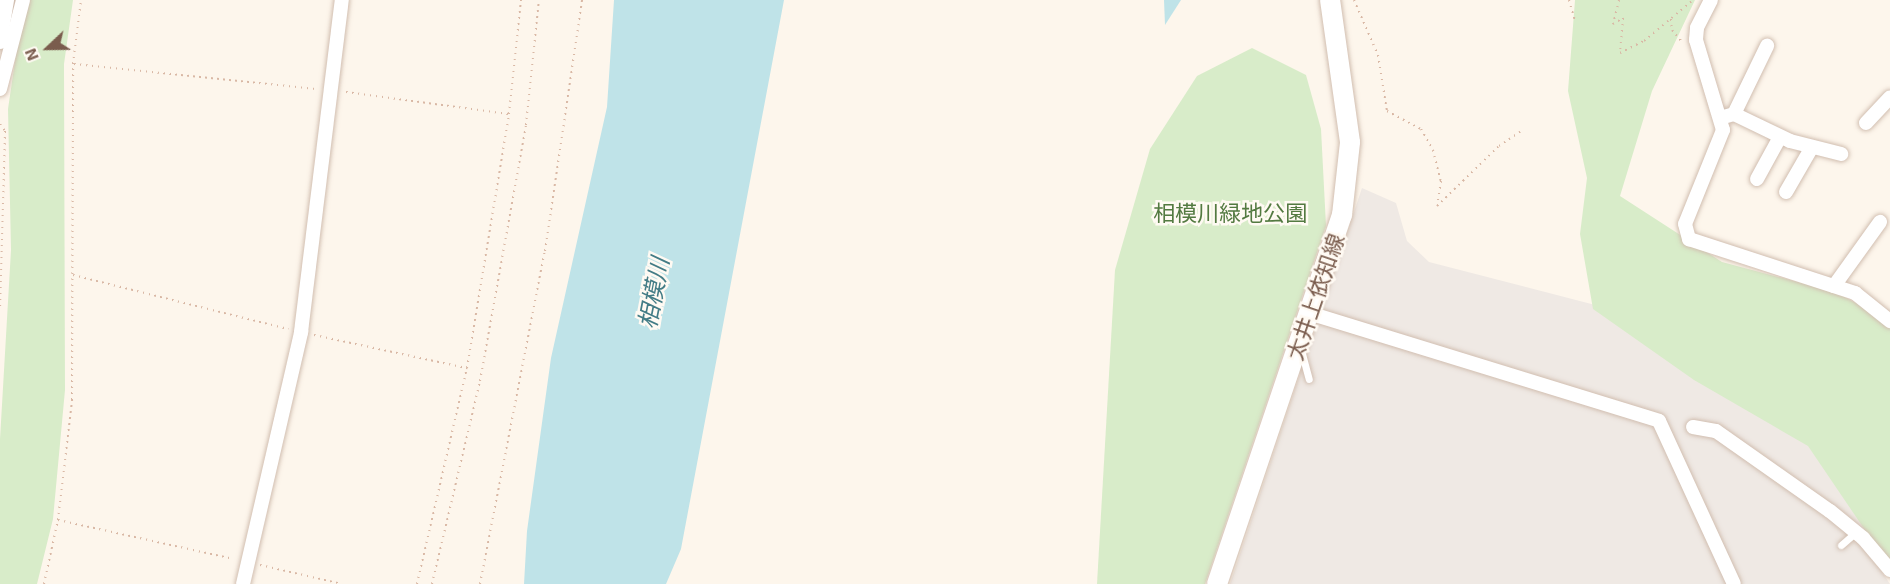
<!DOCTYPE html>
<meta charset="utf-8">
<style>
body{margin:0}
#map{position:relative;width:1890px;height:584px;overflow:hidden;background:#fdf6ec;font-family:"Exo 2","Noto Sans JP",sans-serif}
div>[style]{position:absolute}
.industrial>*{inset:0;background:#efe9e4}
.green>*{inset:0;background:#d8ecc9}
.water>*{inset:0;background:#bfe3e8}
.path>*{height:2px;margin-top:-1px;transform-origin:0;background:repeating-linear-gradient(90deg,#d9b8a5 0 1.5px,transparent 0 6px)}
.roads{filter:drop-shadow(0 0 2px #d1beb0) drop-shadow(0 0 2px #d1beb0)}
.service>*{height:7px;margin:-3.5px;padding:0 3.5px;transform-origin:3.5px;border-radius:3.5px;background:#fff}
.minor>*{height:14px;margin:-7px;padding:0 7px;transform-origin:7px;border-radius:7px;background:#fff}
.secondary>*{height:20px;margin:-10px;padding:0 10px;transform-origin:10px;border-radius:10px;background:#fff}
span{translate:-50% -50%;white-space:nowrap;text-align:center;line-height:1.15;-webkit-text-stroke:5px #fffaf3;paint-order:stroke}
.park-label{font-size:22px;color:#537a41}
.street-label{font-size:22px;color:#7a5c4d}
.water-label{font-size:24px;color:#437c86;font-style:italic}
.north{position:absolute;left:18px;top:18px;width:60px;height:60px;-webkit-text-stroke:4px #fffaf3;paint-order:stroke;rotate:248deg;font-size:16px;font-weight:700;line-height:24px;text-align:center;color:#7a5c4d}
.north::after{content:'';display:block;margin:auto;width:21px;height:27px;background:#7a5c4d;clip-path:polygon(50% 0,100% 100%,50% 72%,0 100%)}
</style>
<div id="map">
<div class="industrial">
<i style="clip-path:polygon(1362px 188px,1396px 203px,1407px 241px,1429px 262px,1626px 313px,1887px 493px,1875px 562px,1890px 584px,1230px 584px)"></i>
</div>
<div class="green">
<i style="clip-path:polygon(24px 0,73px 0,64px 64px,65px 390px,53px 519px,37px 584px,0 584px,0 439px,11px 250px,8px 109px)"></i>
<i style="clip-path:polygon(1575px 0,1695px 0,1652px 91px,1620px 196px,1722px 262px,1835px 292px,1890px 321px,1890px 567px,1808px 446px,1694px 380px,1593px 309px,1580px 234px,1587px 178px,1568px 91px)"></i>
<i style="clip-path:polygon(1252px 48px,1306px 75px,1321px 129px,1326px 226px,1205px 584px,1097px 584px,1115px 270px,1150px 149px,1197px 76px)"></i>
</div>
<div class="water">
<i style="clip-path:polygon(614px 0,784px 0,681px 549px,666px 584px,524px 584px,527px 531px,551px 358px,607px 107px)"></i>
<i style="clip-path:polygon(1164px 0,1181px 0,1165px 25px)"></i>
</div>
<div class="path">
<i style="left:1354px;top:0;width:60px;rotate:66.4deg"></i>
<i style="left:1378px;top:55px;width:57px;rotate:80.9deg"></i>
<i style="left:1387px;top:111px;width:38px;rotate:28deg"></i>
<i style="left:1421px;top:129px;width:24px;rotate:60deg"></i>
<i style="left:1433px;top:150px;width:32px;rotate:76deg"></i>
<i style="left:1441px;top:181px;width:25px;rotate:99deg"></i>
<i style="left:1437px;top:206px;width:86px;rotate:-44.1deg"></i>
<i style="left:1499px;top:146px;width:29px;rotate:-34deg"></i>
<i style="left:1569px;top:0;width:22px;rotate:74deg"></i>
<i style="left:1619px;top:0;width:25px;rotate:104deg"></i>
<i style="left:1613px;top:24px;width:12px;rotate:-31deg"></i>
<i style="left:1623px;top:18px;width:35px;rotate:95deg"></i>
<i style="left:1620px;top:53px;width:27px;rotate:-27deg"></i>
<i style="left:1644px;top:41px;width:64px;rotate:-39.9deg"></i>
<i style="left:1671px;top:19px;width:11px;rotate:85deg"></i>
<i style="left:1672px;top:30px;width:16px;rotate:50deg"></i>
<i style="left:74px;top:64px;width:243px;rotate:5.9deg"></i>
<i style="left:346px;top:92px;width:164px;rotate:7.7deg"></i>
<i style="left:0;top:124px;width:9px;rotate:54deg"></i>
<i style="left:5px;top:131px;width:176px;rotate:91.6deg"></i>
<i style="left:73px;top:275px;width:222px;rotate:14.1deg"></i>
<i style="left:314px;top:335px;width:157px;rotate:12.2deg"></i>
<i style="left:58px;top:520px;width:180px;rotate:12.5deg"></i>
<i style="left:260px;top:565px;width:84px;rotate:13deg"></i>
<i style="left:44px;top:584px;width:66px;rotate:-77.7deg"></i>
<i style="left:58px;top:520px;width:121px;rotate:-83.3deg"></i>
<i style="left:72px;top:400px;width:336px;rotate:-89.8deg"></i>
<i style="left:73px;top:64px;width:64px;rotate:-82.9deg"></i>
<i style="left:417px;top:584px;width:222px;rotate:-77deg"></i>
<i style="left:467px;top:368px;width:257px;rotate:-80.6deg"></i>
<i style="left:509px;top:114px;width:115px;rotate:-84deg"></i>
<i style="left:432px;top:584px;width:209px;rotate:-76.7deg"></i>
<i style="left:480px;top:381px;width:260px;rotate:-79.8deg"></i>
<i style="left:526px;top:125px;width:126px;rotate:-84.1deg"></i>
<i style="left:480px;top:584px;width:339px;rotate:-79deg"></i>
<i style="left:545px;top:251px;width:254px;rotate:-81.6deg"></i>
</div>
<div class="roads">
<div class="service">
<i style="left:1301px;top:350px;width:30px;rotate:75deg"></i>
<i style="left:1841px;top:545px;width:20px;rotate:-41deg"></i>
</div>
<div class="minor">
<i style="left:1711px;top:0;width:31px;rotate:117deg"></i>
<i style="left:1697px;top:28px;width:12px;rotate:95deg"></i>
<i style="left:1696px;top:40px;width:94px;rotate:73.3deg"></i>
<i style="left:1723px;top:130px;width:101px;rotate:112deg"></i>
<i style="left:1685px;top:224px;width:16px;rotate:75deg"></i>
<i style="left:1689px;top:239px;width:175px;rotate:18deg"></i>
<i style="left:1855px;top:293px;width:45px;rotate:38.7deg"></i>
<i style="left:0;top:42px;width:43px;rotate:-80.5deg"></i>
<i style="left:0;top:89px;width:92px;rotate:-75.5deg"></i>
<i style="left:1734px;top:114px;width:76px;rotate:-64.1deg"></i>
<i style="left:1720px;top:118px;width:15px;rotate:-16deg"></i>
<i style="left:1734px;top:114px;width:62px;rotate:25.7deg"></i>
<i style="left:1790px;top:141px;width:53px;rotate:14.3deg"></i>
<i style="left:1866px;top:123px;width:35px;rotate:-47deg"></i>
<i style="left:1757px;top:179px;width:48px;rotate:-61.3deg"></i>
<i style="left:1786px;top:192px;width:52px;rotate:-60deg"></i>
<i style="left:1834px;top:286px;width:79px;rotate:-54.3deg"></i>
<i style="left:1309px;top:313px;width:366px;rotate:17.1deg"></i>
<i style="left:1659px;top:421px;width:179px;rotate:65.3deg"></i>
<i style="left:1693px;top:427px;width:23px;rotate:10deg"></i>
<i style="left:1716px;top:431px;width:139px;rotate:35.1deg"></i>
<i style="left:1830px;top:511px;width:43px;rotate:39.3deg"></i>
<i style="left:1863px;top:538px;width:42px;rotate:49.8deg"></i>
<i style="left:243px;top:584px;width:259px;rotate:-77deg"></i>
<i style="left:301px;top:332px;width:335px;rotate:-83deg"></i>
</div>
<div class="secondary">
<i style="left:1217px;top:584px;width:390px;rotate:-71.3deg"></i>
<i style="left:1342px;top:215px;width:73px;rotate:-83.7deg"></i>
<i style="left:1350px;top:142px;width:143px;rotate:-98deg"></i>
</div>
</div>
<div class="park-label">
<span style="left:1230px;top:213px">相模川緑地公園</span>
</div>
<div class="street-label">
<span style="left:1315px;top:297px;rotate:-71deg">太井上依知線</span>
</div>
<div class="water-label">
<span style="left:653px;top:293px;rotate:-79deg">相模川</span>
</div>
<div class="north">N</div>
</div>
